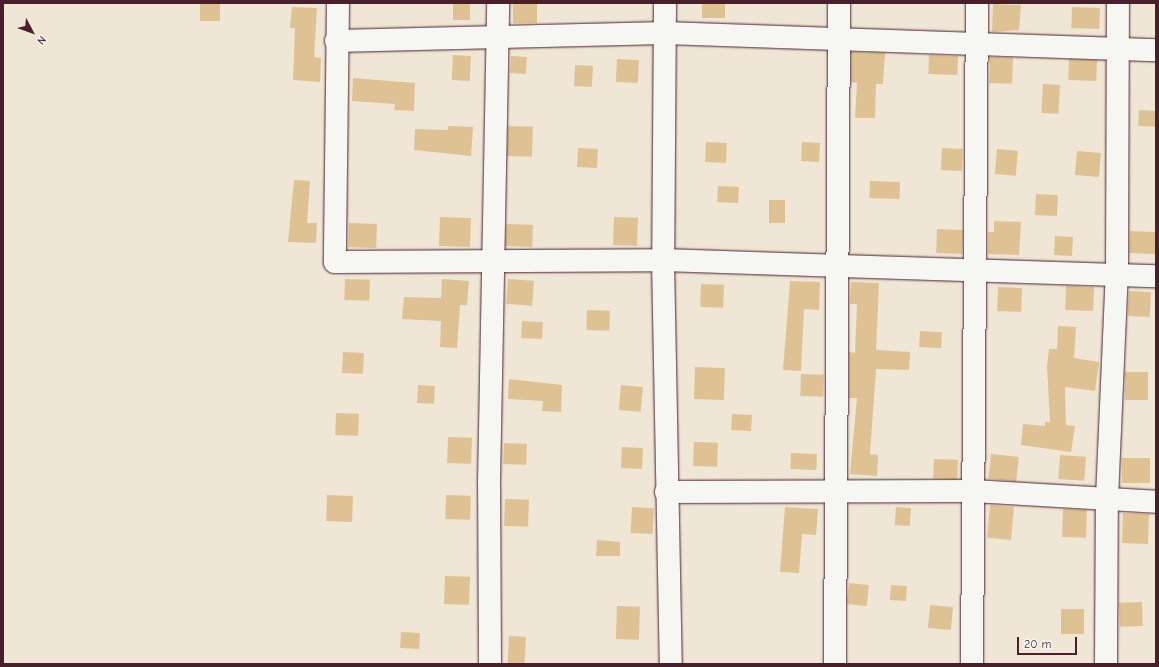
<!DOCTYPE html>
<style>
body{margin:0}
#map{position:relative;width:1159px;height:667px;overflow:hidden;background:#efe6d6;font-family:"Comic Neue",sans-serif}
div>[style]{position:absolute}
.building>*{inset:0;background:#dfc293;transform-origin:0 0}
.roads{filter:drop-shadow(0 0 1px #4a1f2b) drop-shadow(0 0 1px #4a1f2b)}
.street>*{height:22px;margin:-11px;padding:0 11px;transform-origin:11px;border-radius:11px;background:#f6f6f2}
span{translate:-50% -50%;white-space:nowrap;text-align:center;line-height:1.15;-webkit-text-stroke:4px #f6f6f2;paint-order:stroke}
.frame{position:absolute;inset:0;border:4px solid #4a1f2b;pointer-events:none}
.north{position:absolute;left:12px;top:12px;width:40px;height:40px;-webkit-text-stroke:3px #f6f6f2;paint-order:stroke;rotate:131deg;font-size:11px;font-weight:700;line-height:16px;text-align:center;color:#4a1f2b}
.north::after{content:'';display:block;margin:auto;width:14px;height:18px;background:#4a1f2b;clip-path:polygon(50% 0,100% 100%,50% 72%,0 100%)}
.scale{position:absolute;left:1017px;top:637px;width:60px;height:18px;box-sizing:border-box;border:2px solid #4a1f2b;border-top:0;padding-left:5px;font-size:12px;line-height:14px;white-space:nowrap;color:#4a1f2b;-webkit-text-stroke:3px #f6f6f2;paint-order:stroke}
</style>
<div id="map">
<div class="building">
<i style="left:200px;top:3px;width:20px;height:18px"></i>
<i style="left:453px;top:3px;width:17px;height:17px"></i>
<i style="left:513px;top:3px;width:24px;height:20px"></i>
<i style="left:702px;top:3px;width:23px;height:15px"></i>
<i style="clip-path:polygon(993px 4px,1021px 5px,1019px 30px,992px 32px)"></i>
<i style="clip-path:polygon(292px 7px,317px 8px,314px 57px,321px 58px,320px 82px,293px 80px,295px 28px,290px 28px)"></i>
<i style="left:1072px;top:7px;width:28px;height:21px;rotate:2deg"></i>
<i style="clip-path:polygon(851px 52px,885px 53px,883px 84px,876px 84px,875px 118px,855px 118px,857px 83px,851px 82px)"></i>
<i style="left:453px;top:55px;width:18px;height:25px;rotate:3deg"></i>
<i style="left:929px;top:55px;width:29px;height:19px;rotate:2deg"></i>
<i style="left:511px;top:56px;width:16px;height:17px;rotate:4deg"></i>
<i style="left:990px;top:57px;width:23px;height:26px;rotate:2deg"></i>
<i style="left:617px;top:59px;width:22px;height:23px;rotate:3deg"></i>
<i style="left:1069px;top:59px;width:28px;height:21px;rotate:2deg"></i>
<i style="left:575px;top:65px;width:18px;height:21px;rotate:3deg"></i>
<i style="clip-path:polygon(353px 78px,415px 83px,414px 111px,394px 110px,395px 104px,352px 101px)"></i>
<i style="left:1043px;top:84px;width:17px;height:29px;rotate:3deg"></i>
<i style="left:1139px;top:110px;width:17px;height:16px;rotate:3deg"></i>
<i style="clip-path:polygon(448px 126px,473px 127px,471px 156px,414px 150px,415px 129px,448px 130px)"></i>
<i style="left:508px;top:126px;width:25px;height:30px;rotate:2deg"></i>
<i style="left:706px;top:142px;width:21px;height:20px;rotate:3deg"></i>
<i style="left:802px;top:142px;width:18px;height:19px;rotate:3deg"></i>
<i style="left:578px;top:148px;width:20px;height:19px;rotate:3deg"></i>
<i style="left:942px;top:148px;width:21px;height:22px;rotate:3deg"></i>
<i style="left:997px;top:149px;width:21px;height:25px;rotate:5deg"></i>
<i style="left:1077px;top:151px;width:24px;height:24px;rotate:5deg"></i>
<i style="clip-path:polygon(294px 180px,310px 181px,307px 223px,317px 223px,316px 243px,288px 242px)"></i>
<i style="left:870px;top:181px;width:30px;height:17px;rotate:2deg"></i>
<i style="left:718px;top:186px;width:21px;height:16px;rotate:3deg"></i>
<i style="left:1036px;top:194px;width:22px;height:21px;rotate:3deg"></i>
<i style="left:769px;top:200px;width:16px;height:23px"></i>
<i style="left:440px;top:217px;width:31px;height:29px;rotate:2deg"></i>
<i style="left:614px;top:217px;width:24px;height:28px;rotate:2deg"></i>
<i style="clip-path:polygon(994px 221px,1021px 222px,1019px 255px,988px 254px,988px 232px,994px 232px)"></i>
<i style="left:349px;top:223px;width:28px;height:24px;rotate:2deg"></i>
<i style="left:506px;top:224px;width:27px;height:22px;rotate:2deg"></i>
<i style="left:937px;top:229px;width:26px;height:24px;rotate:2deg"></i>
<i style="left:1130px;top:231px;width:26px;height:22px;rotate:2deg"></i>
<i style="left:1055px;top:236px;width:18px;height:19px;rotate:3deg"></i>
<i style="left:345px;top:279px;width:25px;height:21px;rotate:2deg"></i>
<i style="clip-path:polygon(442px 279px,469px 281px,467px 305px,460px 305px,457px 348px,440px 347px,441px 321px,402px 319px,404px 297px,441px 298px)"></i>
<i style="left:508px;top:279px;width:26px;height:25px;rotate:4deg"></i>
<i style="clip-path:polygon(790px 281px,820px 282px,819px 310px,804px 309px,801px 371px,783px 370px)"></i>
<i style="clip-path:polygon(851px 282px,879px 283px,876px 350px,910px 352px,909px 370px,876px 369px,870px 454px,878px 455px,877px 476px,850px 474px,857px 398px,849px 398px,849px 352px,855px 353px,857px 304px,850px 304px)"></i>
<i style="left:701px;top:284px;width:23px;height:23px;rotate:2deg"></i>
<i style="left:1066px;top:286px;width:28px;height:24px;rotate:2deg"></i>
<i style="left:998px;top:287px;width:24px;height:24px;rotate:2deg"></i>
<i style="left:1129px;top:291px;width:22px;height:25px;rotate:3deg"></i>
<i style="left:587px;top:310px;width:23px;height:20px;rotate:2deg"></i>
<i style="left:522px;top:321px;width:21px;height:17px;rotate:3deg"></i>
<i style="clip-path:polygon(1058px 326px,1076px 327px,1074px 358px,1099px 362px,1095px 391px,1065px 387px,1066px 425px,1075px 426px,1071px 452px,1021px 445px,1023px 424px,1045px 426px,1045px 422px,1050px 422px,1047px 366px,1049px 349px,1057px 349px)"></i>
<i style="left:920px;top:331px;width:22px;height:16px;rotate:3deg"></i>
<i style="left:343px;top:352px;width:21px;height:21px;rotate:3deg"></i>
<i style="left:695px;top:367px;width:30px;height:32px;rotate:2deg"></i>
<i style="left:1125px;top:372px;width:23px;height:28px"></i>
<i style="left:801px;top:374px;width:23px;height:22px;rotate:2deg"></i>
<i style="clip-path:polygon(509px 379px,562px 385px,561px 412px,542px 411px,543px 401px,508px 399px)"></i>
<i style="left:418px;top:385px;width:17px;height:18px;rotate:3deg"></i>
<i style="left:621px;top:385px;width:22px;height:25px;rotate:5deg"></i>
<i style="left:336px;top:413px;width:23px;height:22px;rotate:2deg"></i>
<i style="left:732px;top:414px;width:20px;height:16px;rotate:3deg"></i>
<i style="left:448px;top:437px;width:24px;height:26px;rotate:2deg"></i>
<i style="left:694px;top:442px;width:24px;height:24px;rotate:2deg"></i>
<i style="left:504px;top:443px;width:23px;height:21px;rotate:2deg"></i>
<i style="left:622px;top:447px;width:21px;height:21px;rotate:3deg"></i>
<i style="left:791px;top:453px;width:26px;height:16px;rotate:2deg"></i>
<i style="left:991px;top:454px;width:28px;height:25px;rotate:6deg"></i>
<i style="left:1060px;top:455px;width:26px;height:24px;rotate:4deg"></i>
<i style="left:1122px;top:458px;width:28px;height:25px"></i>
<i style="left:934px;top:459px;width:24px;height:20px;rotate:2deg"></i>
<i style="left:327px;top:495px;width:26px;height:26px;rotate:2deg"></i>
<i style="left:446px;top:495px;width:25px;height:24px;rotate:2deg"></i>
<i style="left:505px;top:499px;width:24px;height:27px;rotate:2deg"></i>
<i style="left:990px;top:505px;width:24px;height:33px;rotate:5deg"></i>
<i style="left:632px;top:507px;width:22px;height:26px;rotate:3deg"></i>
<i style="clip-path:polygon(785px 507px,818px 509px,816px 535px,802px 534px,799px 573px,780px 572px)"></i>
<i style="left:896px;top:507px;width:15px;height:18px;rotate:4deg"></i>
<i style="left:1063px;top:509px;width:24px;height:28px;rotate:2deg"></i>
<i style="left:1123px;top:513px;width:26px;height:30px;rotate:2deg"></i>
<i style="clip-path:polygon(597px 540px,620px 542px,620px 556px,596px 556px)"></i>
<i style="left:445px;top:576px;width:25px;height:28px;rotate:2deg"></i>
<i style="left:849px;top:583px;width:20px;height:21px;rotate:6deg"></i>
<i style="left:891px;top:585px;width:16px;height:15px;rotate:4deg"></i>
<i style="left:1142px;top:602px;width:24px;height:23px;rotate:88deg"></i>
<i style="left:930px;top:605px;width:23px;height:23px;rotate:5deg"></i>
<i style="left:617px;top:606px;width:23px;height:33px;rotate:2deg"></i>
<i style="left:1061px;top:609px;width:23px;height:25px"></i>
<i style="left:401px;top:632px;width:19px;height:16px;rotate:3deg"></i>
<i style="left:509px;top:636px;width:17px;height:28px;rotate:3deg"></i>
</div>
<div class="roads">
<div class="street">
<i style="left:338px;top:3px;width:259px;rotate:90.7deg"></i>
<i style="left:335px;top:262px;width:328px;rotate:-0.3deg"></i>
<i style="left:663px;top:260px;width:493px;rotate:1.9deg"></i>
<i style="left:665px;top:3px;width:257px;rotate:90.4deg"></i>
<i style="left:663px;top:260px;width:404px;rotate:88.9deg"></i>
<i style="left:336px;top:41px;width:329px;rotate:-1.4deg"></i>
<i style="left:665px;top:33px;width:491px;rotate:2deg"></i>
<i style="left:666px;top:492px;width:307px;rotate:-0.2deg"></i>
<i style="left:973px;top:491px;width:183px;rotate:3.4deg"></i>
<i style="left:490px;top:664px;width:182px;rotate:-90.3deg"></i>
<i style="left:489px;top:482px;width:479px;rotate:-88.9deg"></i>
<i style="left:835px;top:664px;width:661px;rotate:-89.65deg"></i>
<i style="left:972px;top:664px;width:661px;rotate:-89.57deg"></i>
<i style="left:1106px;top:664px;width:166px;rotate:-89.7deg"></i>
<i style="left:1107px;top:498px;width:225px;rotate:-87.5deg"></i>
<i style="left:1117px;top:273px;width:270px;rotate:-89.8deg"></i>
</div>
</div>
<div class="frame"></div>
<div class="north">N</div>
<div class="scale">20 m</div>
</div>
